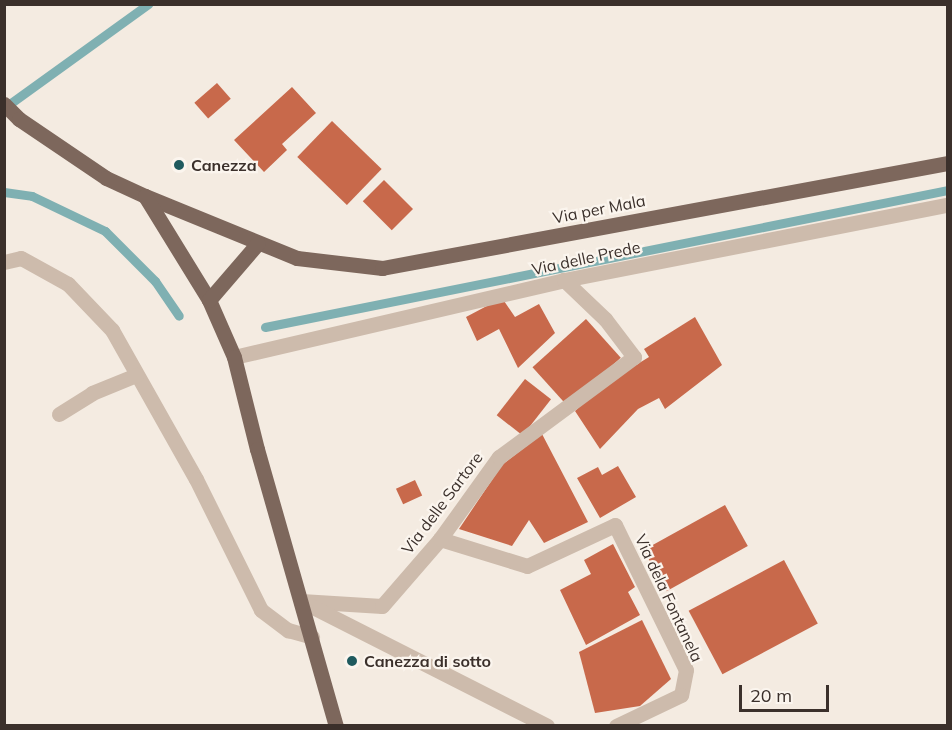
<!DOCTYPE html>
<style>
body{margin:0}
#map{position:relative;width:952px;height:730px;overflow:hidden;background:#f4ebe1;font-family:Mulish,sans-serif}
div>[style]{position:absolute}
.stream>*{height:9px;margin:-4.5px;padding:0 4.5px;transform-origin:4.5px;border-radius:4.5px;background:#7fb0b2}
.building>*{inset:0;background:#c8694b;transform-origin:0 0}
.minor>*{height:15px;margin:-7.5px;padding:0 7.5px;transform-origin:7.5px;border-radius:7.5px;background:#cdbbac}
.major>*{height:15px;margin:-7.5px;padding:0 7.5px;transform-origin:7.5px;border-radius:7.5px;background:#7d675c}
.dots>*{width:16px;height:16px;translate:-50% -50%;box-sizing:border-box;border:3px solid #fbf5ee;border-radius:50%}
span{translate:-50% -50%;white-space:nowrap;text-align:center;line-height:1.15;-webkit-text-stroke:4.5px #fbf5ee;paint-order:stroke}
.poi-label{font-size:16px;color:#3b302b;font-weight:700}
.left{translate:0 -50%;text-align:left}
.street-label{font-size:16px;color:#3b302b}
.frame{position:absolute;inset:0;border:6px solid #3b302b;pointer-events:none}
.scale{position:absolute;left:739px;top:685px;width:90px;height:27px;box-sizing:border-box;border:3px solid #3b302b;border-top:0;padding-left:8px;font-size:18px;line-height:21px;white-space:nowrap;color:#3b302b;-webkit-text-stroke:4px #fbf5ee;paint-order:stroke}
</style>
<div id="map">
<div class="stream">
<i style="left:4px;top:108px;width:178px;rotate:-35.8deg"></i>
<i style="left:4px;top:192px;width:28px;rotate:8deg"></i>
<i style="left:32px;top:196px;width:81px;rotate:25.6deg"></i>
<i style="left:105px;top:231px;width:71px;rotate:45deg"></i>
<i style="left:155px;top:281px;width:42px;rotate:55.6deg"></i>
<i style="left:265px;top:327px;width:697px;rotate:-11.34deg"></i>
</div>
<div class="building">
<i style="left:217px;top:83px;width:21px;height:30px;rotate:49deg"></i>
<i style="clip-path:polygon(292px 87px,316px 113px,282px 144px,287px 150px,264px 172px,234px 140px)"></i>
<i style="left:332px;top:121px;width:69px;height:50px;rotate:44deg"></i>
<i style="left:384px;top:180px;width:41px;height:30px;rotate:45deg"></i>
<i style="clip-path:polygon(502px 298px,515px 317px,539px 304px,555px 333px,518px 368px,499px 329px,477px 341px,466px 317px)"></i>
<i style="clip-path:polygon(695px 317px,722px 365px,665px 409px,659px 398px,638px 409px,600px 449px,575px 411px,600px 387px,649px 357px,644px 349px)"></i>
<i style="left:586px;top:319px;width:52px;height:72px;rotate:48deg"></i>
<i style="left:525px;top:379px;width:33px;height:46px;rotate:38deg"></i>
<i style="clip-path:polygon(542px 434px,588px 522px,544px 543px,529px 520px,512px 546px,459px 529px,502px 465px)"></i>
<i style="clip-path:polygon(618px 466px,636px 497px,600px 518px,577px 478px,598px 467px,602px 475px)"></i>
<i style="left:415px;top:480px;width:17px;height:21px;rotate:65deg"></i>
<i style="left:725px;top:505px;width:47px;height:93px;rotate:61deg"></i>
<i style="clip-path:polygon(613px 544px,635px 587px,628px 592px,640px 615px,586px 645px,560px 590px,591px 574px,584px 560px)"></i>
<i style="left:784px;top:560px;width:72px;height:108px;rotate:62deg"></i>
<i style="clip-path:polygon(642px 620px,671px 679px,640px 706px,595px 713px,579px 652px)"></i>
</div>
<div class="minor">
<i style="left:4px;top:262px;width:17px;rotate:-13deg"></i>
<i style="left:21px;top:258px;width:54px;rotate:29deg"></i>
<i style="left:68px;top:284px;width:64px;rotate:46.3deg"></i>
<i style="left:112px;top:330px;width:171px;rotate:60.6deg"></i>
<i style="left:196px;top:479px;width:146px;rotate:63.6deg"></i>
<i style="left:261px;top:610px;width:34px;rotate:37deg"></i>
<i style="left:288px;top:630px;width:25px;rotate:16deg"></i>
<i style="left:234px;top:357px;width:339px;rotate:-13.1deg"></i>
<i style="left:564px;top:280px;width:391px;rotate:-11.1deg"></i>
<i style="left:59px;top:414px;width:39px;rotate:-32deg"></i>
<i style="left:92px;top:393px;width:48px;rotate:-22.2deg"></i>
<i style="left:440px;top:539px;width:91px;rotate:17.2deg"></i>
<i style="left:527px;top:566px;width:97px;rotate:-25deg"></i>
<i style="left:615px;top:525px;width:161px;rotate:63.9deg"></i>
<i style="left:686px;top:670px;width:25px;rotate:101deg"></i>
<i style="left:681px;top:695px;width:72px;rotate:154.5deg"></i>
<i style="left:301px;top:601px;width:81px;rotate:3.5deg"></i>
<i style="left:382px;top:606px;width:89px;rotate:-49.1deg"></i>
<i style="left:440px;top:539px;width:101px;rotate:-54.3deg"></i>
<i style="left:499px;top:457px;width:168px;rotate:-36.5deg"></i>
<i style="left:634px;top:357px;width:48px;rotate:-127.3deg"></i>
<i style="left:605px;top:319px;width:57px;rotate:-136.4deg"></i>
<i style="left:307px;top:604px;width:269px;rotate:26.9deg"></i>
</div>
<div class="major">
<i style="left:4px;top:104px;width:21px;rotate:45deg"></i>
<i style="left:19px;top:119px;width:105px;rotate:34.1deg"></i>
<i style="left:106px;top:178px;width:43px;rotate:24.8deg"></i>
<i style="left:145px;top:196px;width:164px;rotate:22.2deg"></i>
<i style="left:297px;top:258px;width:86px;rotate:6.7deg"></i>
<i style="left:382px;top:268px;width:576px;rotate:-10.51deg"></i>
<i style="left:145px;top:196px;width:122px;rotate:58.4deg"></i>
<i style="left:209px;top:300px;width:62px;rotate:66.3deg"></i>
<i style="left:234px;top:357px;width:95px;rotate:76deg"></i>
<i style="left:257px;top:449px;width:288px;rotate:74.1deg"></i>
<i style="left:209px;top:300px;width:75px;rotate:-49.3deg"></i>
</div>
<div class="dots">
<i style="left:179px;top:165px;background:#1f5a5e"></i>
<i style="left:352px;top:661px;background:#1f5a5e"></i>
</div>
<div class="poi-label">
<span class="left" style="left:191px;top:165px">Canezza</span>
<span class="left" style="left:364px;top:661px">Canezza di sotto</span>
</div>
<div class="street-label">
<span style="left:599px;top:209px;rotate:-11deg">Via per Mala</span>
<span style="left:586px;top:258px;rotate:-12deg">Via delle Prede</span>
<span style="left:442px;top:503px;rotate:-53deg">Via delle Sartore</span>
<span style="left:669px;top:598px;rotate:65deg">Via dela Fontanela</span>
</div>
<div class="frame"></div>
<div class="scale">20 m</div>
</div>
